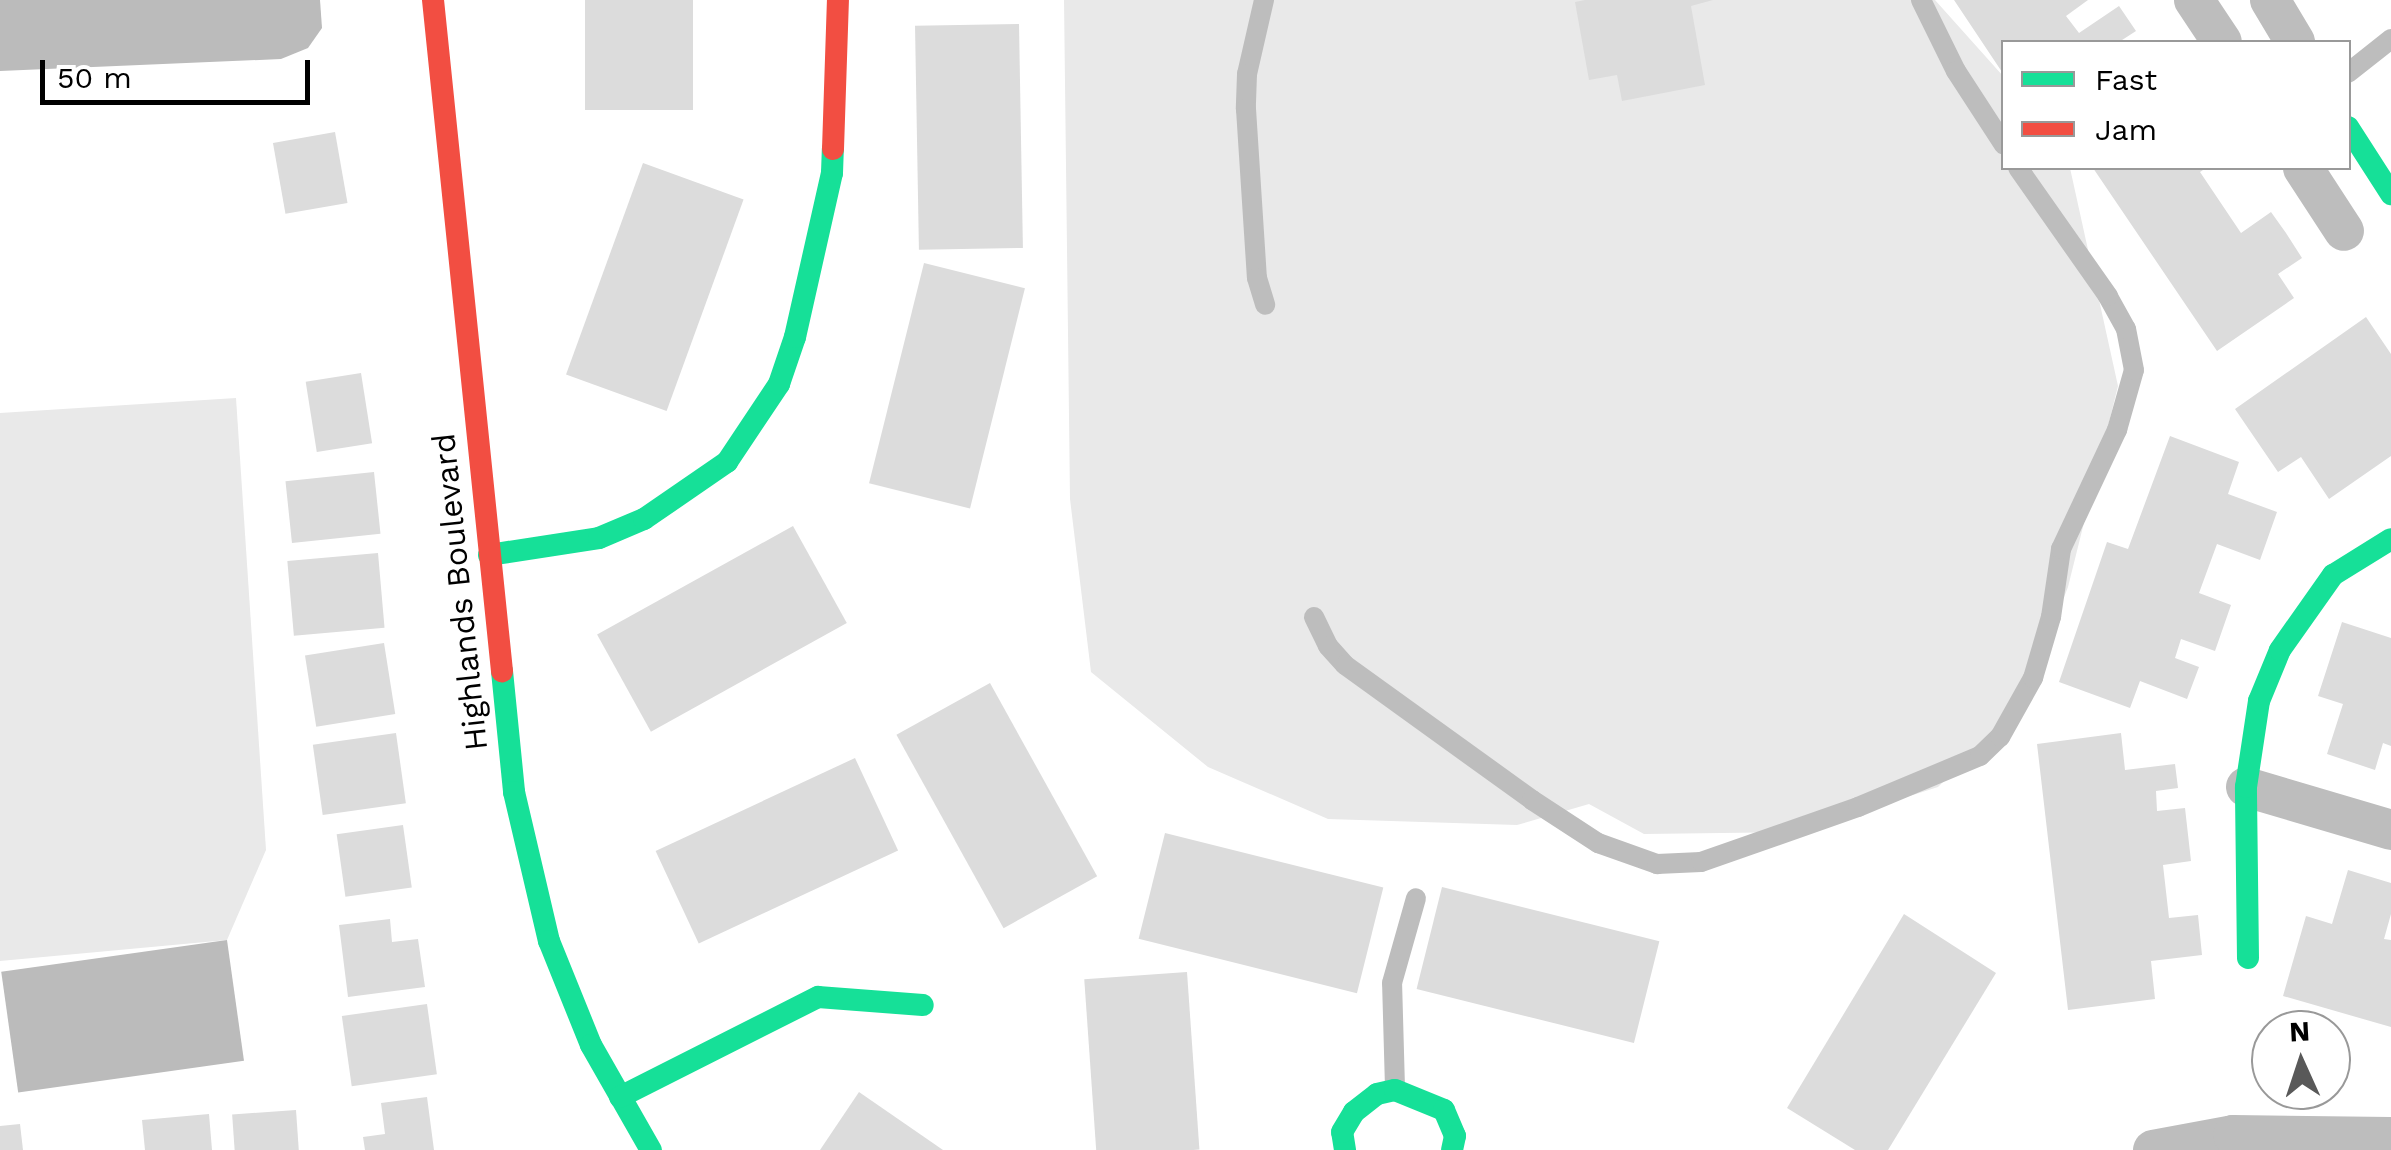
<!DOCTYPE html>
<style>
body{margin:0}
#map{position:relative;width:2391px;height:1150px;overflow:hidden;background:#fff;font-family:"Work Sans",sans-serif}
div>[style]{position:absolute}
.green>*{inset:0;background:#e9e9e9}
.water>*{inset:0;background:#bbb;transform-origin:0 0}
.building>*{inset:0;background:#dcdcdc;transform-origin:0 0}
.lane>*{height:20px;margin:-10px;padding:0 10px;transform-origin:10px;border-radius:10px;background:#bdbdbd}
.street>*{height:40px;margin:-20px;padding:0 20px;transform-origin:20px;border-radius:20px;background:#bdbdbd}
.fast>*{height:22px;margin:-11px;padding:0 11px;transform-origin:11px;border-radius:11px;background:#16e098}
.jam>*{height:22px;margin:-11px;padding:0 11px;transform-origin:11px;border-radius:11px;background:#f24e42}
span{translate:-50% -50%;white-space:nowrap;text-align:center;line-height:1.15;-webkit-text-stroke:8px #fff;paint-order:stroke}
.street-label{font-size:32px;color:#000}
.legend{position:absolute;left:2001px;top:40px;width:350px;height:130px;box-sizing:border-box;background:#fff;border:2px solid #999;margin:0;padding:12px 18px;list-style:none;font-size:30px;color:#000}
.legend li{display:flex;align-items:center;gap:20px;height:50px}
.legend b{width:50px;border:2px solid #999}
.north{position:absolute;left:2251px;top:1010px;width:100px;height:100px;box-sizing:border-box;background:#fff;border:2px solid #999;border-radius:50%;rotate:357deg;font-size:28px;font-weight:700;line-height:40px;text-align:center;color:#000}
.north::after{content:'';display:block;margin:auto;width:35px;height:45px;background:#595959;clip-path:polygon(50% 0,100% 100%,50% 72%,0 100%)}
.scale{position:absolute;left:40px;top:60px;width:270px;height:45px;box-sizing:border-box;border:5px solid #000;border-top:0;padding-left:12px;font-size:30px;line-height:35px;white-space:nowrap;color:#000;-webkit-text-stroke:8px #fff;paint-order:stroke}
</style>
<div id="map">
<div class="green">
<i style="clip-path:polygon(1064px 0,1935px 0,2003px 76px,2004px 168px,2070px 168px,2118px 386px,2068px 587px,2022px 704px,1938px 787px,1797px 832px,1644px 834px,1589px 804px,1517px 825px,1328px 819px,1208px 767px,1091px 672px,1070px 499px)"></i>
<i style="clip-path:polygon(236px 398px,266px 850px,227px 940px,0 961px,0 413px)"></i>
</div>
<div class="water">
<i style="clip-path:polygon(0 0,320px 0,322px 28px,308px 48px,281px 59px,0 71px)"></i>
<i style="left:227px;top:940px;width:122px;height:228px;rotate:82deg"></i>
</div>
<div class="building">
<i style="left:585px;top:0;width:108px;height:110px"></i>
<i style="clip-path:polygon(1585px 0,1713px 0,1691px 6px,1705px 85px,1622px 101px,1617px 75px,1589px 80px,1575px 2px)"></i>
<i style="clip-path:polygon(1954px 0,2088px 0,2066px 16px,2079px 33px,2119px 6px,2136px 31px,2119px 42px,2004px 42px,2004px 75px)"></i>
<i style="left:1019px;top:24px;width:224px;height:104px;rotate:89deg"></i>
<i style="left:335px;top:132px;width:72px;height:63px;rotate:80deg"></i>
<i style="left:643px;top:163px;width:107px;height:225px;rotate:20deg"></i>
<i style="clip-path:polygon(2093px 168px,2206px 168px,2200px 172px,2241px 233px,2271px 212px,2286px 233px,2302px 258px,2278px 274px,2294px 298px,2217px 351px)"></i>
<i style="left:924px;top:263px;width:104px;height:227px;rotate:14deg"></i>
<i style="clip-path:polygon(2366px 317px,2391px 354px,2391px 456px,2329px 499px,2301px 457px,2278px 472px,2235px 409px)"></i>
<i style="left:361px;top:373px;width:71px;height:56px;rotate:81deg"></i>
<i style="clip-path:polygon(2170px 436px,2239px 462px,2228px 494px,2277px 512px,2260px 560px,2217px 544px,2199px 593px,2231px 605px,2215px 651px,2181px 639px,2175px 658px,2199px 667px,2187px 699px,2140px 681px,2130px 708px,2059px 682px,2107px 542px,2128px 549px)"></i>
<i style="left:374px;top:472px;width:62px;height:89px;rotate:84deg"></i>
<i style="left:793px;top:526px;width:111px;height:224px;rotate:61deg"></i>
<i style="left:378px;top:553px;width:75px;height:91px;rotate:85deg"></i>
<i style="clip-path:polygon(2342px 622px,2391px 638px,2391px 746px,2383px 743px,2375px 770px,2327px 754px,2343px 704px,2318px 696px)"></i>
<i style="left:384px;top:643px;width:72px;height:80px;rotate:81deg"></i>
<i style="left:990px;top:683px;width:221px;height:107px;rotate:61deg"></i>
<i style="left:396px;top:733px;width:71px;height:84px;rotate:82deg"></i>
<i style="clip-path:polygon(2121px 733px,2125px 770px,2175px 764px,2178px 788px,2156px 791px,2157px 811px,2185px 808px,2191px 861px,2163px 865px,2169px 918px,2198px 915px,2202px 955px,2151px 961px,2155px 999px,2068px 1010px,2037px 744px)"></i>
<i style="left:855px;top:758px;width:102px;height:220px;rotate:65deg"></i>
<i style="left:403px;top:825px;width:63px;height:67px;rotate:82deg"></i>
<i style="left:1165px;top:833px;width:225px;height:109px;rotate:14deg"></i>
<i style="clip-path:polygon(2348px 870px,2391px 883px,2391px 914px,2384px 939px,2391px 940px,2391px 1027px,2283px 996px,2306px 916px,2332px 924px)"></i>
<i style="left:1442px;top:887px;width:224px;height:105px;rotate:14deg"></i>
<i style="clip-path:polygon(1904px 914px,1996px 973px,1888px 1150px,1855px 1150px,1787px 1108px)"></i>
<i style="clip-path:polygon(390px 919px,392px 942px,418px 939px,425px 987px,348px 997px,339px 925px)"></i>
<i style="left:1187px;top:972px;width:178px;height:103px;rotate:86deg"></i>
<i style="left:427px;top:1004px;width:71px;height:86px;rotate:82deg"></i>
<i style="clip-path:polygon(859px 1092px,943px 1150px,820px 1150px)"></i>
<i style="clip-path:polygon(427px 1097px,434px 1150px,365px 1150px,363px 1137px,385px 1134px,381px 1103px)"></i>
<i style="left:296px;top:1110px;width:40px;height:64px;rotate:86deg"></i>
<i style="clip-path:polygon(209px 1114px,212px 1150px,145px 1150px,142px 1120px)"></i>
<i style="clip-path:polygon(20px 1124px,23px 1150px,0 1150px,0 1126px)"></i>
</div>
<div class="lane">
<i style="left:1264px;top:0;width:76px;rotate:102.9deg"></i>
<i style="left:1247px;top:74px;width:35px;rotate:92deg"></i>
<i style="left:1246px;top:109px;width:169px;rotate:86.3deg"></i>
<i style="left:1257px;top:278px;width:28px;rotate:73deg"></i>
<i style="left:1921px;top:0;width:79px;rotate:63.8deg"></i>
<i style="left:1956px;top:71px;width:88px;rotate:57deg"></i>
<i style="left:2348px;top:73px;width:55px;rotate:-38.3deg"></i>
<i style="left:1314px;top:617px;width:32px;rotate:64deg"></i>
<i style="left:1328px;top:646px;width:25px;rotate:48deg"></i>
<i style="left:1345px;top:665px;width:231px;rotate:35.8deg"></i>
<i style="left:1532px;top:800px;width:79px;rotate:33.1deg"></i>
<i style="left:1598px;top:843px;width:63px;rotate:19.6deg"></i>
<i style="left:1657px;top:864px;width:44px;rotate:-2.6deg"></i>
<i style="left:1701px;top:862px;width:166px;rotate:-19.3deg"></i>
<i style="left:1858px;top:807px;width:132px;rotate:-22.7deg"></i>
<i style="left:1980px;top:756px;width:28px;rotate:-44deg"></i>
<i style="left:2000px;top:737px;width:68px;rotate:-60.8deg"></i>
<i style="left:2033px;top:678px;width:64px;rotate:-73.6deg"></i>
<i style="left:2051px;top:617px;width:69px;rotate:-81.6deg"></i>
<i style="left:2061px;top:549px;width:132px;rotate:-64.8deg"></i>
<i style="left:2117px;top:430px;width:62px;rotate:-74.2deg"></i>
<i style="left:2134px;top:370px;width:42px;rotate:-101deg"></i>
<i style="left:2126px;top:329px;width:38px;rotate:-119deg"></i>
<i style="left:2108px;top:296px;width:156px;rotate:-125.1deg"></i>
<i style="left:1395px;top:1088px;width:105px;rotate:-91.6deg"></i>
<i style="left:1392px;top:983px;width:88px;rotate:-74.2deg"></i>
</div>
<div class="street">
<i style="left:2194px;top:0;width:50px;rotate:56.3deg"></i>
<i style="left:2270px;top:0;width:49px;rotate:59.2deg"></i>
<i style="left:2303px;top:168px;width:75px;rotate:56.9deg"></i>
<i style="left:2246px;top:787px;width:151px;rotate:16.5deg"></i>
<i style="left:2153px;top:1150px;width:81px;rotate:-10.6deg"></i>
<i style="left:2233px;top:1135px;width:158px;rotate:0.7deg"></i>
</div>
<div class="fast">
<i style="left:2348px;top:127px;width:80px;rotate:57.3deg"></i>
<i style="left:489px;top:555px;width:111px;rotate:-8.8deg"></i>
<i style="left:599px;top:538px;width:49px;rotate:-22.9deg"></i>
<i style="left:644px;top:519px;width:101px;rotate:-34.5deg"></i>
<i style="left:727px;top:462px;width:94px;rotate:-56.3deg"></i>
<i style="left:779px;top:384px;width:50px;rotate:-71.2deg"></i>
<i style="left:795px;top:337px;width:168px;rotate:-77.3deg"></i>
<i style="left:832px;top:173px;width:24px;rotate:-88deg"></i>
<i style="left:502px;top:671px;width:122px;rotate:84.3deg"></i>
<i style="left:514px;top:792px;width:153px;rotate:76.8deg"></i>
<i style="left:549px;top:941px;width:112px;rotate:68deg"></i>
<i style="left:591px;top:1045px;width:121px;rotate:60.3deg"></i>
<i style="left:2248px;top:958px;width:171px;rotate:-90.7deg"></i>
<i style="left:2246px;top:787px;width:87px;rotate:-81.4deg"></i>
<i style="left:2259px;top:701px;width:55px;rotate:-67.6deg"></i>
<i style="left:2280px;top:650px;width:92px;rotate:-54.8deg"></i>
<i style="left:2333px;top:575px;width:68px;rotate:-31.8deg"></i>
<i style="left:620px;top:1097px;width:222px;rotate:-26.8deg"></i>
<i style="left:818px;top:997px;width:105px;rotate:4.4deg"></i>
<i style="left:1345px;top:1150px;width:18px;rotate:-99deg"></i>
<i style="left:1342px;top:1132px;width:23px;rotate:-59deg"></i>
<i style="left:1354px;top:1112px;width:29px;rotate:-38deg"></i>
<i style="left:1377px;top:1094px;width:18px;rotate:-13deg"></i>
<i style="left:1395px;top:1090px;width:53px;rotate:22.2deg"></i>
<i style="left:1444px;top:1110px;width:28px;rotate:67deg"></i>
<i style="left:1455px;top:1136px;width:14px;rotate:102deg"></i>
</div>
<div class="jam">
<i style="left:433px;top:0;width:675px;rotate:84.13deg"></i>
<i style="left:833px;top:149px;width:149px;rotate:-88.1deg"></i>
</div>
<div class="street-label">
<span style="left:460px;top:592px;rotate:-96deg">Highlands Boulevard</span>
</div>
<ul class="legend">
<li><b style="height:12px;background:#16e098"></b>Fast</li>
<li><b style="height:12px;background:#f24e42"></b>Jam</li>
</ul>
<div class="north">N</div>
<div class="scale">50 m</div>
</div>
